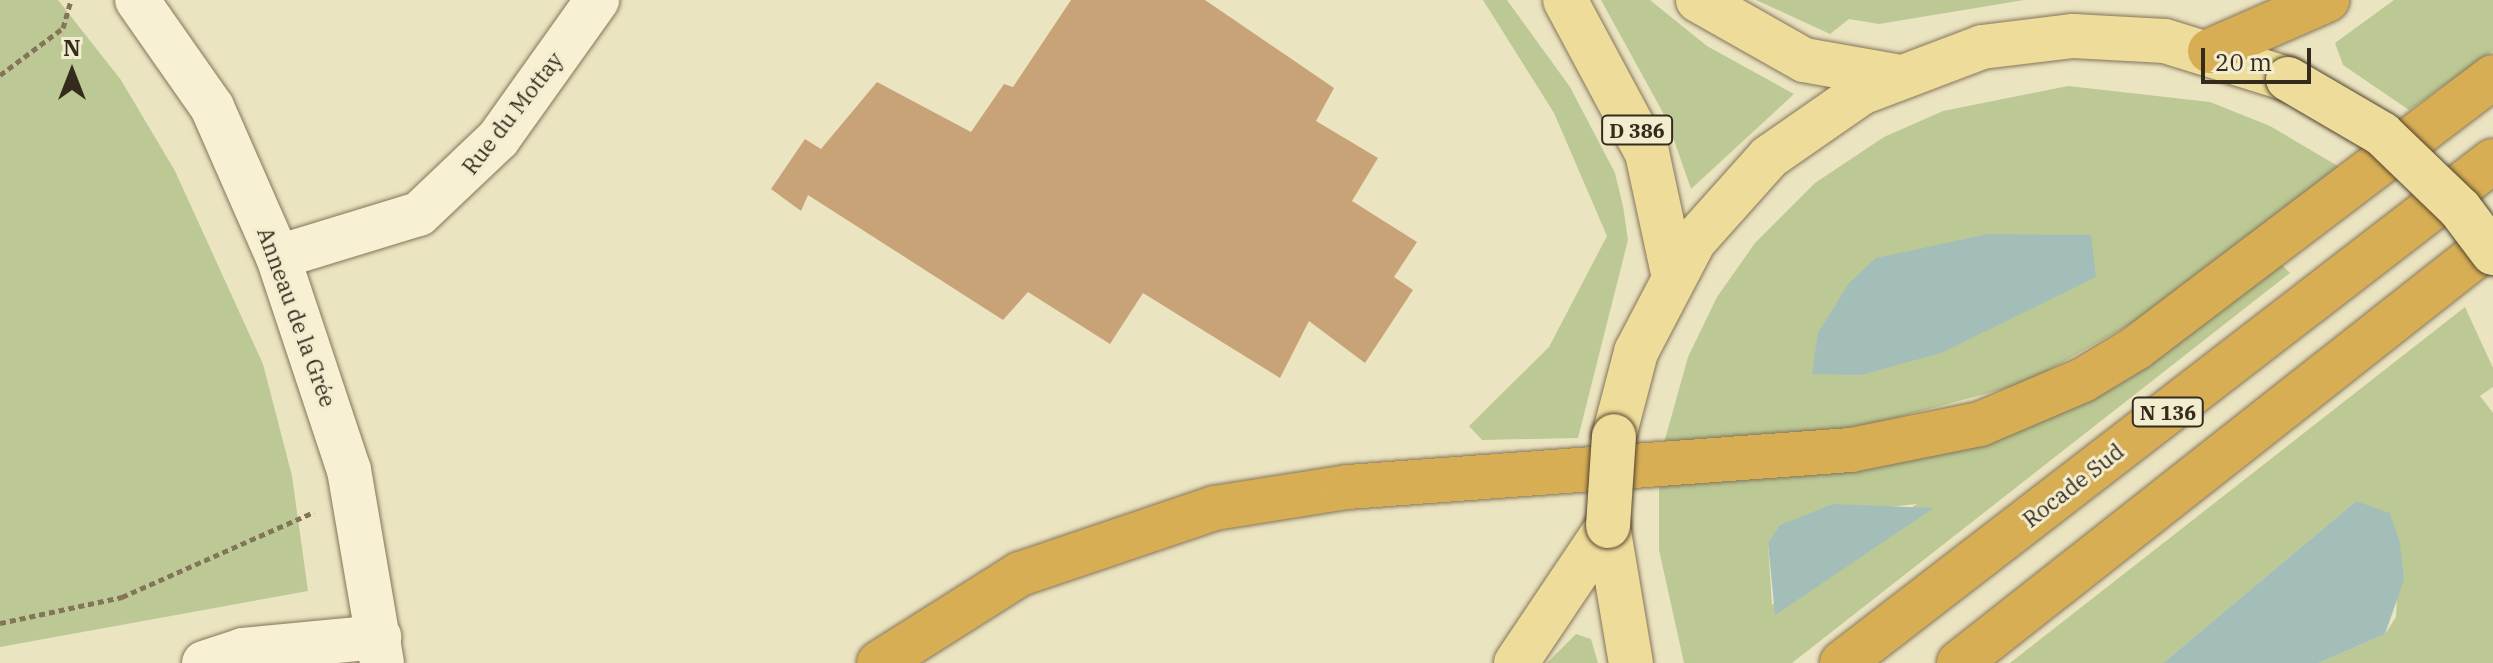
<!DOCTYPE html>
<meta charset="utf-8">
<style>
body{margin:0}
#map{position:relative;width:2493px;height:663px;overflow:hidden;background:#ebe4c1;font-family:"IBM Plex Serif",serif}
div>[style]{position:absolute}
.green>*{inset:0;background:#bcc995}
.water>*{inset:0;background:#a3beb9}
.building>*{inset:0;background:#c8a378}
.path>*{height:5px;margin-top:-2.5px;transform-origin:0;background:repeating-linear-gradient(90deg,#847559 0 6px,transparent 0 10px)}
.roads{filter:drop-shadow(0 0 2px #847559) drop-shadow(0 0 2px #847559)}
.minor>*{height:44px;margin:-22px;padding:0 22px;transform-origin:22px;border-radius:22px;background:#f7f0d3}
.major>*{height:44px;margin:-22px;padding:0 22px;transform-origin:22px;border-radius:22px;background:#eedd9a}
.highway>*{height:44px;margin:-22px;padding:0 22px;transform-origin:22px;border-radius:22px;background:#d8ae54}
.bridges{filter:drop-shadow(0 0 2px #51432e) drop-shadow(0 0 2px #51432e)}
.major-bridge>*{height:44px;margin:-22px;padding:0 22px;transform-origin:22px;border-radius:22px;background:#eedd9a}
span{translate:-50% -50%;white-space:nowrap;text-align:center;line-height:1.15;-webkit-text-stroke:6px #f3edd0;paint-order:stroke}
.shield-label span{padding:2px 6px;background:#f3edd0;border:2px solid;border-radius:6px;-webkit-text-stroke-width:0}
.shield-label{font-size:20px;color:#342b1d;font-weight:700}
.street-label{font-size:22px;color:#342b1d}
.north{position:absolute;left:32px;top:32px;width:80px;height:80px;-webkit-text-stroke:6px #f3edd0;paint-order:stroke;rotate:0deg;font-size:22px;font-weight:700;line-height:32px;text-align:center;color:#342b1d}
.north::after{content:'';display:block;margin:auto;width:28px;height:36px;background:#342b1d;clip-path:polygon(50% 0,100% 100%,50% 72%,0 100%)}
.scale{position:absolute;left:2201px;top:48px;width:110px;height:36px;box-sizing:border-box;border:4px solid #342b1d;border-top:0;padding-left:10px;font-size:24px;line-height:28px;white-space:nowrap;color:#342b1d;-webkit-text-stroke:6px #f3edd0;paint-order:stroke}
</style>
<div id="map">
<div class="green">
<i style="clip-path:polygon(0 0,58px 0,121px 80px,175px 171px,263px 364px,292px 476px,308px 591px,0 647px)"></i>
<i style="clip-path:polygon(1483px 0,1507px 0,1570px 87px,1615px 173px,1623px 206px,1628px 240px,1578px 438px,1482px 440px,1469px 426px,1549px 347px,1607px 236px,1554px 113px)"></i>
<i style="clip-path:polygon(1601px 0,1650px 0,1707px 46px,1794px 94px,1691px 189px,1667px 120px)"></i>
<i style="clip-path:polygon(1756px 0,2024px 0,1879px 24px,1849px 19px,1830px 34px)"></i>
<i style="clip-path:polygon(2394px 0,2493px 0,2493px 51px,2409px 110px,2343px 65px,2335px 43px)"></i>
<i style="clip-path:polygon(2068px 86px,2210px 102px,2270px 126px,2343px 169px,2141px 318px,2026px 383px,1858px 428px,1664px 443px,1688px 357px,1717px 297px,1755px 243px,1815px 183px,1884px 137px,1943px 111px)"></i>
<i style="clip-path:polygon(evenodd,2278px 261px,2290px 273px,1792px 663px,1684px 663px,1659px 550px,1659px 478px,1857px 465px,2278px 261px,1833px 504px,1860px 510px,1917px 504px,1772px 605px,1768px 543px,1833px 504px)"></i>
<i style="clip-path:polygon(2465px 307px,2493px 368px,2493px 387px,2480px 396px,2493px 413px,2493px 663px,2319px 663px,2385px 634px,2396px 617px,2400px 543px,2356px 501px,2163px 663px,2010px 663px)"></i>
<i style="clip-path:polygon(1576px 634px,1591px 639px,1598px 663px,1547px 663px)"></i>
</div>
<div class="water">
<i style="clip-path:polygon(1988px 234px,2091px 235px,2096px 277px,1941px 353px,1861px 375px,1812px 374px,1818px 333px,1849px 283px,1876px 258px)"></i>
<i style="clip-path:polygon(2356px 501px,2390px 513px,2400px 543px,2404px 580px,2385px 634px,2319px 663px,2163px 663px)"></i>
<i style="clip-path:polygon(1833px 504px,1934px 508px,1775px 615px,1768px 543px,1780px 525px)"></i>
</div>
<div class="building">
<i style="clip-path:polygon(1071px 0,1205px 0,1334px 88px,1316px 121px,1378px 158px,1352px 201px,1417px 242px,1394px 277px,1413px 290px,1365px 363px,1309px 321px,1280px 378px,1143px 293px,1110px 344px,1028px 292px,1003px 320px,808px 195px,801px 211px,771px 189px,805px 139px,821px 149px,877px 82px,971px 132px,1004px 84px,1013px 87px)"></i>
</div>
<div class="path">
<i style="left:0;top:75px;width:79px;rotate:-36.7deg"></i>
<i style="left:63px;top:28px;width:29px;rotate:-74deg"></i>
<i style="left:0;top:623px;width:125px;rotate:-12deg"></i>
<i style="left:122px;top:597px;width:210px;rotate:-23.9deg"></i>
</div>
<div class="roads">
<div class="minor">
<i style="left:137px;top:0;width:131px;rotate:55deg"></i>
<i style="left:212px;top:107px;width:164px;rotate:66.3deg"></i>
<i style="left:278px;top:257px;width:225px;rotate:71.6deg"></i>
<i style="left:349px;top:470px;width:196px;rotate:80.3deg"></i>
<i style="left:278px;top:257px;width:147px;rotate:-17deg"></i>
<i style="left:419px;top:214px;width:109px;rotate:-43.5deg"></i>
<i style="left:498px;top:139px;width:171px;rotate:-54.5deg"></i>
<i style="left:204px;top:663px;width:41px;rotate:-18.4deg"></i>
<i style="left:243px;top:650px;width:137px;rotate:-5.5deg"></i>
</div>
<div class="major">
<i style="left:1565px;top:0;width:174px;rotate:61.8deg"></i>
<i style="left:1647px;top:153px;width:123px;rotate:77.8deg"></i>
<i style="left:1698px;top:0;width:122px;rotate:29.5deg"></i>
<i style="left:1804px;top:60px;width:92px;rotate:10deg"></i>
<i style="left:1614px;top:436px;width:87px;rotate:-75.3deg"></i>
<i style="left:1636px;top:352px;width:125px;rotate:-62.4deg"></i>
<i style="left:1694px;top:241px;width:113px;rotate:-48.2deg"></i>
<i style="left:1769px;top:157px;width:112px;rotate:-34.8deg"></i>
<i style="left:1861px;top:93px;width:129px;rotate:-20.8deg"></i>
<i style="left:1982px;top:47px;width:92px;rotate:-6.9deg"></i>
<i style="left:2073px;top:36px;width:92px;rotate:3.1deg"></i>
<i style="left:2165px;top:41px;width:129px;rotate:17.2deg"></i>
<i style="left:1608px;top:526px;width:139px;rotate:80.5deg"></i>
<i style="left:1516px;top:663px;width:165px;rotate:-56.1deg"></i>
</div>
<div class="highway">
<i style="left:2210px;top:51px;width:128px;rotate:-23.6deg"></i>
<i style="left:879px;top:663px;width:167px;rotate:-32.3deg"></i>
<i style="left:1020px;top:574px;width:206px;rotate:-18.7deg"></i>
<i style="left:1215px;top:508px;width:135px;rotate:-9deg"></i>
<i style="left:1348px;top:487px;width:504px;rotate:-4.21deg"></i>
<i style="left:1851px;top:450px;width:132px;rotate:-11.4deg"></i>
<i style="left:1980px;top:424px;width:112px;rotate:-23.1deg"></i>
<i style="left:2083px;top:380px;width:62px;rotate:-31.1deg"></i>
<i style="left:2136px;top:348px;width:448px;rotate:-37.2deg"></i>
<i style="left:1842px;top:663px;width:822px;rotate:-37.64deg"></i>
<i style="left:1959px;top:663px;width:680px;rotate:-38.25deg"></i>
</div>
</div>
<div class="bridges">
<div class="major-bridge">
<i style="left:2288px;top:79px;width:109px;rotate:30.3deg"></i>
<i style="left:2382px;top:134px;width:108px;rotate:43.9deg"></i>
<i style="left:2460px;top:209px;width:55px;rotate:53.1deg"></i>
<i style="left:1608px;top:526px;width:90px;rotate:-86.2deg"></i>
</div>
</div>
<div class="shield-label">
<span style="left:1637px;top:130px">D 386</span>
<span style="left:2168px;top:412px">N 136</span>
</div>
<div class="street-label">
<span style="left:512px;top:113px;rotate:-52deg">Rue du Mottay</span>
<span style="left:297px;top:317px;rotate:70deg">Anneau de la Grée</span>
<span style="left:2073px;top:485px;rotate:-38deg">Rocade Sud</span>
</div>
<div class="north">N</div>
<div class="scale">20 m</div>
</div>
